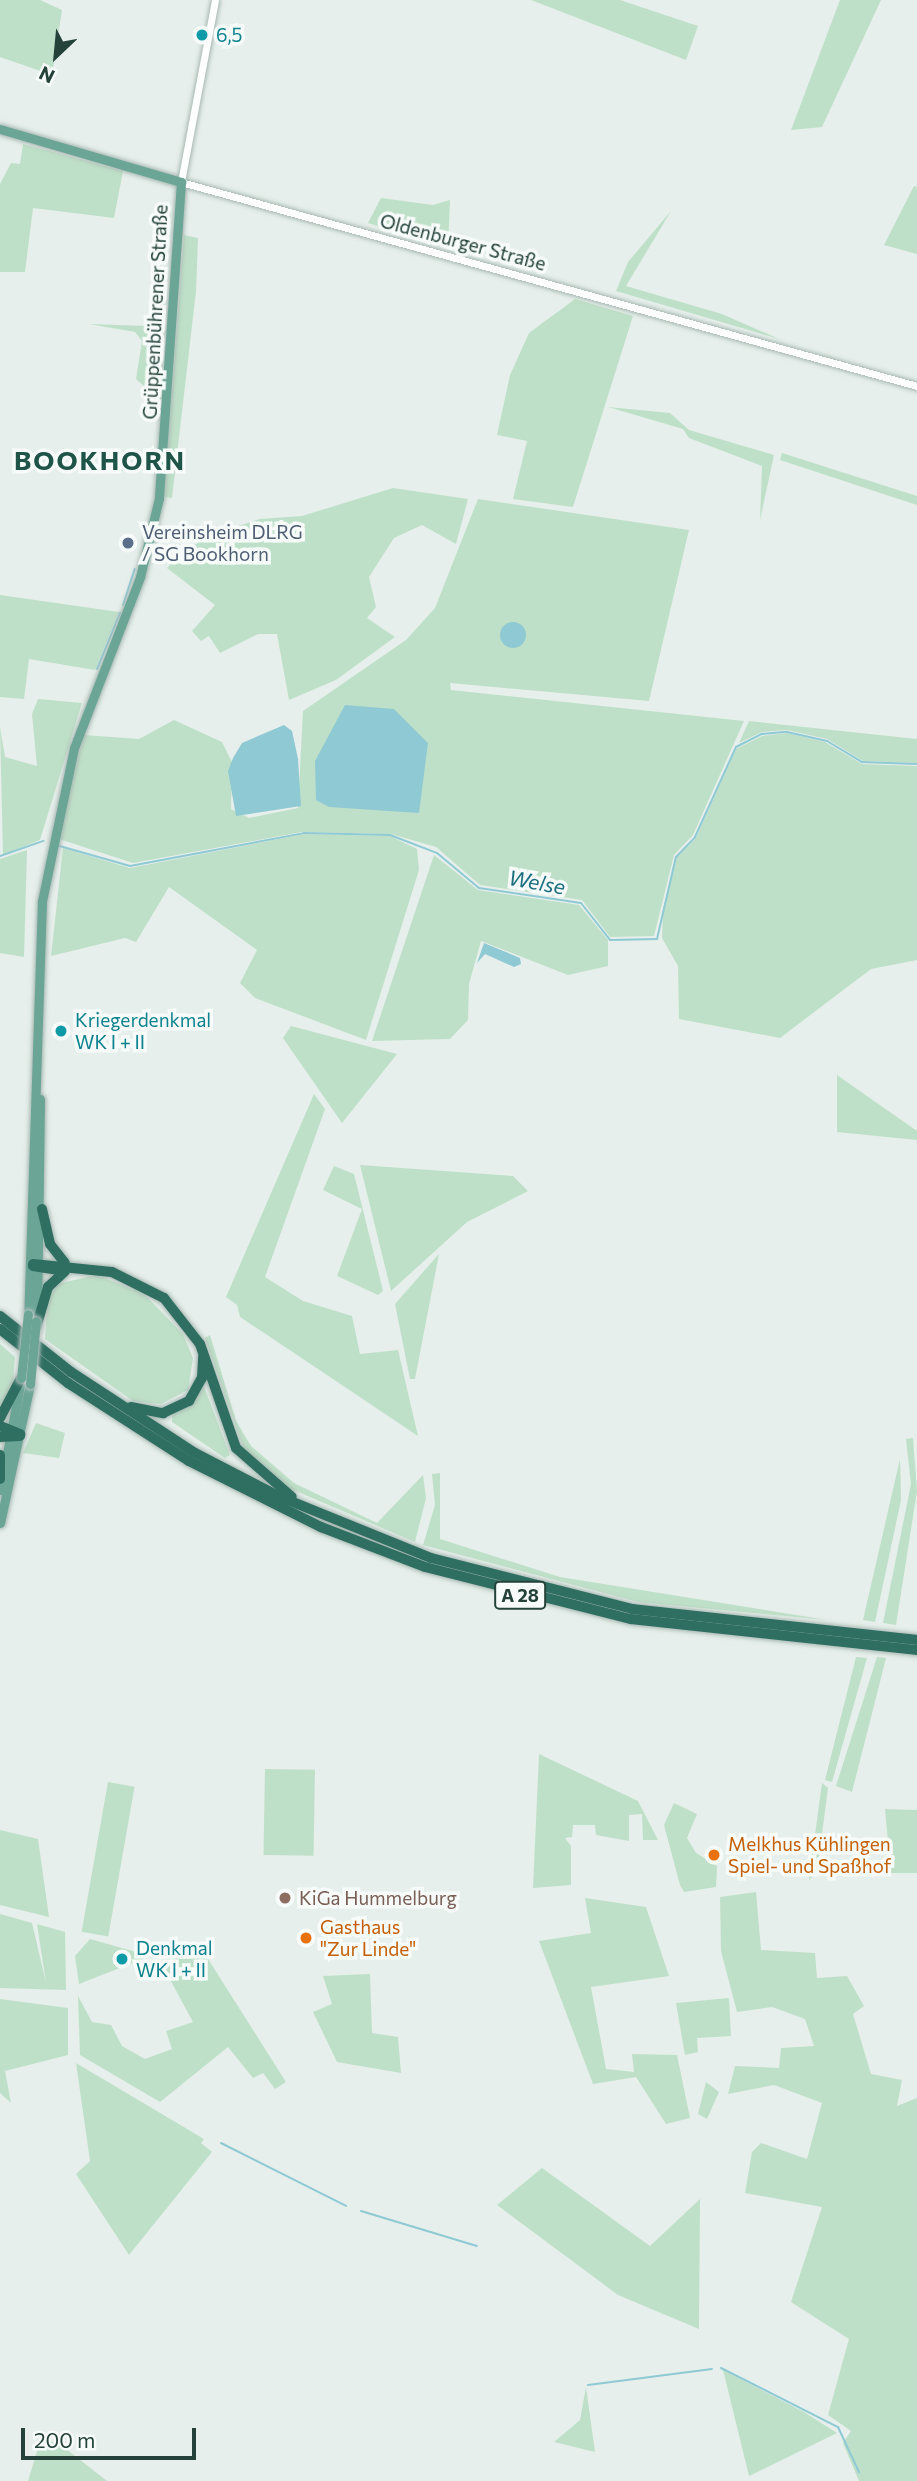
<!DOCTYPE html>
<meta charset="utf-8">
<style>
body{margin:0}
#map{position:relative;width:917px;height:2481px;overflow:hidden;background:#e6efeb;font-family:Commissioner,sans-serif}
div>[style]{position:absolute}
.green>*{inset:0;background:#bfe0c8;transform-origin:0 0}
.water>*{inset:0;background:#8ec9d4}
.round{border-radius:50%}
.stream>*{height:2px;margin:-1px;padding:0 1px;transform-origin:1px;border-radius:1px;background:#8ec9d4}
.roads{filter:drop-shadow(0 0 2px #a8b8b2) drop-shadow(0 0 2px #a8b8b2)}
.minor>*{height:7px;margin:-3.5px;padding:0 3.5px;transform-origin:3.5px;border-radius:3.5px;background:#fff}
.major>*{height:9px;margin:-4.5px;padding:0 4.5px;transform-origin:4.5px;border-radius:4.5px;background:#6aa596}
.highway>*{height:10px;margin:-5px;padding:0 5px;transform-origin:5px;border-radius:5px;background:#2f6f62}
.bridges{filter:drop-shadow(0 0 2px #c2cac8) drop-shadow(0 0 2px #c2cac8)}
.major-bridge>*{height:9px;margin:-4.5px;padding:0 4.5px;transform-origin:4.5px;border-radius:4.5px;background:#6aa596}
.dots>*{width:19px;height:19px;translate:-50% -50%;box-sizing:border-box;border:4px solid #f7fbf9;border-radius:50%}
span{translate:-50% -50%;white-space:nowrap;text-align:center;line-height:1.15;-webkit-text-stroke:7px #f7fbf9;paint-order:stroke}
.shield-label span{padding:2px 5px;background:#f7fbf9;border:2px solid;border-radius:5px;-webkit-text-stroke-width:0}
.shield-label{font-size:18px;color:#24423a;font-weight:700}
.culture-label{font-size:19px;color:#0d838f}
.left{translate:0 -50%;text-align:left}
.street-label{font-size:19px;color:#24423a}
.service-label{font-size:19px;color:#4e5e75}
.food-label{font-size:19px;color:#c56008}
.education-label{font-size:19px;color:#785e54}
.water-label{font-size:21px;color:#1c6f80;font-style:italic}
.district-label{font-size:26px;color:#1f5548;font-weight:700;letter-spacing:2px}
.north{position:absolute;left:21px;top:21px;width:70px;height:70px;-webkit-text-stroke:5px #f7fbf9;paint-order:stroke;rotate:206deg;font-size:19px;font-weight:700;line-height:28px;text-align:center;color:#24423a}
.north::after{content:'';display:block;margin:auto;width:24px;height:32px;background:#24423a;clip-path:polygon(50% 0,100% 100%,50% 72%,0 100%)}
.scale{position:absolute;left:21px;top:2428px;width:175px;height:32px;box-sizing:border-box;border:4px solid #24423a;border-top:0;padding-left:9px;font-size:21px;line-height:24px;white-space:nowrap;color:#24423a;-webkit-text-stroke:5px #f7fbf9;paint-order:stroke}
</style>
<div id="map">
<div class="green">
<i style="clip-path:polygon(0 0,40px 0,62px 10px,52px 75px,0 57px)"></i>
<i style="clip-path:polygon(531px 0,620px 0,698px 26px,686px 60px)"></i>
<i style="clip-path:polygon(840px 0,881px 0,822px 127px,791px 130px)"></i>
<i style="clip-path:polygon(23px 144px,123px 171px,114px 218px,33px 208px,25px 272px,0 272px,0 184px,11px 163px,20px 164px)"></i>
<i style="clip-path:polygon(914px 186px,917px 187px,917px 254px,884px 245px)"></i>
<i style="clip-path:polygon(381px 198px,433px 205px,450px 200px,448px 247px,368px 223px)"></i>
<i style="clip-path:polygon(671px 211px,626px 286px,722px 314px,779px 339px,616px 291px,628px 262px)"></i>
<i style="clip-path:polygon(184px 235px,198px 238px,196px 291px,172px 498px,164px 497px)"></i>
<i style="clip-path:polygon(166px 274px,161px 401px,136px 379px,142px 341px,135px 332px,89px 324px,148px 326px,155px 278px)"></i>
<i style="clip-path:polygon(575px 299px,633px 316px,573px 507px,513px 499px,527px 441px,497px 435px,510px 375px,529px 333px)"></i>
<i style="clip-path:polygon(608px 407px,670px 413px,689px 430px,774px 455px,760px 520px,762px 466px,689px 438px,683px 429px)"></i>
<i style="clip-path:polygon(782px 453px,917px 496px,917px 505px,780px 460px)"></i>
<i style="clip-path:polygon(393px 488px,468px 499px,456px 544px,422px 525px,394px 538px,369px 577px,376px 607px,367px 618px,395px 637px,336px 680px,289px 700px,277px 634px,258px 634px,220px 653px,209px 636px,201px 641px,192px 631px,215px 605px,167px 568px,178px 556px,208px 536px,260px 519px,302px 516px)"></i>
<i style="clip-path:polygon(478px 499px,689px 530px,649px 701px,450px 683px,451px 690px,744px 721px,693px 835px,674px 855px,654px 936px,610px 937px,582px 900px,480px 885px,436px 847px,391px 834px,302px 832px,133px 863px,56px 838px,84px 735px,139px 739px,174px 720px,222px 742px,232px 762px,231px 809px,249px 818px,298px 808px,303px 711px,406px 640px,435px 608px)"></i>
<i style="clip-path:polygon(0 595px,119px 612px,95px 670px,29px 659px,24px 699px,0 697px)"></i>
<i style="clip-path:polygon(38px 699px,82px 703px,40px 840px,3px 855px,0 727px,5px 757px,37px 766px,32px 714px)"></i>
<i style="clip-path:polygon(749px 721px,917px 739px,917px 763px,863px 761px,827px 739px,787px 730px,762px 732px,739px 743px)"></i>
<i style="clip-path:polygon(787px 733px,825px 742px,862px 764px,917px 766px,917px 960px,871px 969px,780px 1038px,679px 1019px,678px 966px,662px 938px,663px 909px,677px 857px,696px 838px,736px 749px,762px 736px)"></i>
<i style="clip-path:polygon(304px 834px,390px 836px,417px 849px,419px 870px,366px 1040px,255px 998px,240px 983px,257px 950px,169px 887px,136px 942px,125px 938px,51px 956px,63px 848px,130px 868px)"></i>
<i style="clip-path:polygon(27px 850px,24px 957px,0 953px,0 859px)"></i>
<i style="clip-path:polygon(434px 855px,478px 890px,579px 905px,608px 940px,608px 966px,568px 975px,481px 941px,469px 984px,468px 1020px,450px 1039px,372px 1041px)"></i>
<i style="clip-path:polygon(291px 1026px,397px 1054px,342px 1123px,283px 1038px)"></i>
<i style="clip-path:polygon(837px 1075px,917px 1131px,917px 1140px,837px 1132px)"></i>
<i style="clip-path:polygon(314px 1094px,325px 1109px,265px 1277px,303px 1301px,352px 1316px,360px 1354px,398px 1350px,418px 1436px,240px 1317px,237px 1305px,226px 1297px)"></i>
<i style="clip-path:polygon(360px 1165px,513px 1176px,528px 1191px,467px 1222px,391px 1291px)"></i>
<i style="clip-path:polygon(334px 1166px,354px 1174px,383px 1291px,378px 1295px,337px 1276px,362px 1209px,323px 1190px)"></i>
<i style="clip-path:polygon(439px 1254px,415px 1379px,410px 1379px,395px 1304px)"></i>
<i style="clip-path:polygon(96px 1275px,143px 1293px,183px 1334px,193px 1358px,188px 1390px,161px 1404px,133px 1401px,45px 1339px,48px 1297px,57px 1284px)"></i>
<i style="clip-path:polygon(210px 1335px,236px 1421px,251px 1446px,294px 1483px,377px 1523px,423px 1475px,426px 1498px,415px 1542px,289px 1488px,244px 1449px,205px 1338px)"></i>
<i style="clip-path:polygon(0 1344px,15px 1357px,12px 1391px,0 1411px)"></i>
<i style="clip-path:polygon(203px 1384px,230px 1455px,225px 1458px,172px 1422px,172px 1412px)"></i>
<i style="clip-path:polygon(36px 1423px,65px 1433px,59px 1458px,23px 1453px)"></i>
<i style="clip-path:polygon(913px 1438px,917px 1491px,896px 1625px,883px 1623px,911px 1484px,906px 1439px)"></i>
<i style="clip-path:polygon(900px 1459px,901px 1500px,875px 1622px,863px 1620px)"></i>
<i style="clip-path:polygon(440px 1473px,440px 1539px,560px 1577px,827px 1620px,638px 1602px,423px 1545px,435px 1505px,432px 1474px)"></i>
<i style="clip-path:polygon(856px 1657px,867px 1658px,832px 1782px,825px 1780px)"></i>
<i style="clip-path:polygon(877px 1657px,886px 1658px,852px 1792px,836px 1786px)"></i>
<i style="clip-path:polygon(539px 1754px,638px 1801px,658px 1840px,643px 1840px,642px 1814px,629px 1815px,629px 1841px,596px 1835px,595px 1825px,573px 1825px,572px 1837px,565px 1838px,571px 1846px,571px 1885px,533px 1888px)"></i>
<i style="left:265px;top:1769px;width:50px;height:86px;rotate:1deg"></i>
<i style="left:108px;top:1782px;width:27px;height:152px;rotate:10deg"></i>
<i style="clip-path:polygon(822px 1783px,828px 1788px,817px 1872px,809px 1880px)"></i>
<i style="clip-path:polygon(674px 1803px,697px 1814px,687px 1838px,696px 1853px,717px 1866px,716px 1887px,684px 1892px,680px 1885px,664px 1825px)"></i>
<i style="clip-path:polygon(885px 1809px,917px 1810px,917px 1873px,891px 1873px)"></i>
<i style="clip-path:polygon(0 1830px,38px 1839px,49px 1917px,0 1905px)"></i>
<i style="clip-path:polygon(756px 1892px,761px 1950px,815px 1953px,817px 1978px,847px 1976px,864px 2006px,853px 2014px,871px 2074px,902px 2080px,897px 2106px,917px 2098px,917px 2481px,859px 2481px,843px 2443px,851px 2431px,828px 2415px,849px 2339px,791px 2302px,822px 2207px,745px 2193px,752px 2152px,761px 2143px,807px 2159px,822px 2103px,774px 2085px,728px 2094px,735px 2066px,779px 2068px,781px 2048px,814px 2046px,805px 2019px,772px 2007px,737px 2012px,721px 1951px,720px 1897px)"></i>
<i style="clip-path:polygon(585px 1898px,646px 1907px,669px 1976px,591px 1987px,606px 2069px,634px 2072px,632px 2054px,677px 2055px,690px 2118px,666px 2124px,636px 2077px,593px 2084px,539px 1941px,591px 1933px)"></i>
<i style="clip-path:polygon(0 1914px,32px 1923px,46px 1983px,37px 1924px,65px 1932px,66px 1990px,0 1988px)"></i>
<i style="clip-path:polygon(90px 1939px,143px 1954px,145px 1958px,79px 1984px,75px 1956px)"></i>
<i style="clip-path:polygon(203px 1951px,286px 2082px,275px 2089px,263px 2073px,253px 2078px,228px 2047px,160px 2102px,80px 2055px,78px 1996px,92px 2022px,111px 2025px,122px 2046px,145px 2059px,172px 2049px,166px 2031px,193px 2022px,160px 1961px)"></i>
<i style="clip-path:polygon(370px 1974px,372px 2033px,398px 2037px,401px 2073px,337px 2062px,313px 2012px,332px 2004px,323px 1976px)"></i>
<i style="clip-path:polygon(729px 1998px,731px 2036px,697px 2038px,698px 2052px,685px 2055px,676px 2003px)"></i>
<i style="clip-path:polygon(0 1999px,68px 2008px,68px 2055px,5px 2071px,11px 2103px,0 2093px)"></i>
<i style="clip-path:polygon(76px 2063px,204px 2139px,201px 2143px,212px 2152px,129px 2255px,76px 2174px,90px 2161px)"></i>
<i style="clip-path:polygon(706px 2082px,719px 2092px,707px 2119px,698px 2114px)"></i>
<i style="clip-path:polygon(542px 2168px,650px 2246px,700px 2199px,699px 2329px,618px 2295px,497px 2205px)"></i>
<i style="clip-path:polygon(723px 2370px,804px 2412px,837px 2433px,749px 2476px)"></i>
<i style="clip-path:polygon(586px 2387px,595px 2452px,554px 2442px,580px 2420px)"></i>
<i style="clip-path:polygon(41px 2438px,61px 2445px,107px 2481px,28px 2481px)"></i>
</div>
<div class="water">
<i class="round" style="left:500px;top:622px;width:26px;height:26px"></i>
<i style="clip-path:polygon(345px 705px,394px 709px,428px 743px,419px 813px,329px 807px,316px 800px,315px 761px)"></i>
<i style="clip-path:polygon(284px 725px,292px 731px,298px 759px,301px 806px,236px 816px,228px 771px,233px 758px,242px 743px)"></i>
<i style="clip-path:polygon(484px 943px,520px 958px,521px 964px,514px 967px,485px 954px,477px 963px)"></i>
</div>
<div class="stream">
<i style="left:123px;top:605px;width:38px;rotate:-72deg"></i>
<i style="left:97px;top:669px;width:61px;rotate:-67.7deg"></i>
<i style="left:56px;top:845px;width:77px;rotate:15.8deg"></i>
<i style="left:130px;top:866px;width:177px;rotate:-10.7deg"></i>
<i style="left:304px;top:833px;width:86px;rotate:1.3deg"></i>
<i style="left:390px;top:835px;width:50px;rotate:21deg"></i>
<i style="left:437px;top:853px;width:55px;rotate:39.8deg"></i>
<i style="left:479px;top:888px;width:103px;rotate:8.4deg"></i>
<i style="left:581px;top:903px;width:47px;rotate:51.9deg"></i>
<i style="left:610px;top:940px;width:47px;rotate:-1.2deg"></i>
<i style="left:657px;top:939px;width:84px;rotate:-77deg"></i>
<i style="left:676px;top:857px;width:28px;rotate:-46deg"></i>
<i style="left:695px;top:837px;width:99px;rotate:-65.5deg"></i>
<i style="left:736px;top:747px;width:29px;rotate:-27deg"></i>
<i style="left:762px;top:734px;width:25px;rotate:-5deg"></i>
<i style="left:787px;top:732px;width:41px;rotate:12.7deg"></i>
<i style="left:827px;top:741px;width:41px;rotate:31deg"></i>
<i style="left:862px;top:762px;width:55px;rotate:2.1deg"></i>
<i style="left:0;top:856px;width:46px;rotate:-19.2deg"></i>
<i style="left:221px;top:2143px;width:140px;rotate:26.7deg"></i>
<i style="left:361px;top:2211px;width:121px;rotate:16.8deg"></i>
<i style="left:721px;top:2368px;width:131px;rotate:26.8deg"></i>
<i style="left:838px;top:2427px;width:50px;rotate:65deg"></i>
<i style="left:588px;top:2385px;width:125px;rotate:-7.4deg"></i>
</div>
<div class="roads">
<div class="minor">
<i style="left:215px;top:0;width:185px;rotate:100.6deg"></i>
<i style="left:181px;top:182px;width:764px;rotate:15.49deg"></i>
</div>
<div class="major">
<i style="left:0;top:129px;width:189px;rotate:16.3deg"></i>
<i style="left:181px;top:182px;width:317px;rotate:94deg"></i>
<i style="left:159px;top:498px;width:81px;rotate:103.5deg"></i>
<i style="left:140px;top:577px;width:183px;rotate:111.1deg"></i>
<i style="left:74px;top:748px;width:156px;rotate:101.8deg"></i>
<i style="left:42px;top:901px;width:413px;rotate:91.9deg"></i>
<i style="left:37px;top:1316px;width:217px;rotate:-89.2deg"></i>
<i style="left:0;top:1490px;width:107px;rotate:-79.2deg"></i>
<i style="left:0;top:1523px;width:142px;rotate:-77.8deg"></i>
</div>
<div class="highway">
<i style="left:42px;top:1209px;width:36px;rotate:77deg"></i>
<i style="left:50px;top:1244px;width:24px;rotate:52deg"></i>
<i style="left:33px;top:1264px;width:79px;rotate:5.8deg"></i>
<i style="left:112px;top:1272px;width:58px;rotate:26.6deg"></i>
<i style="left:164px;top:1298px;width:58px;rotate:52deg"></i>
<i style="left:200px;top:1344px;width:110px;rotate:70.9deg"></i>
<i style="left:236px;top:1448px;width:74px;rotate:41.2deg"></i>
<i style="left:33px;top:1266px;width:31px;rotate:9deg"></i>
<i style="left:0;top:1316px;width:90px;rotate:38.3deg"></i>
<i style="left:71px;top:1372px;width:148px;rotate:33.2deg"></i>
<i style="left:195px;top:1453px;width:93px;rotate:27.4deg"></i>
<i style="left:278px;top:1496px;width:165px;rotate:22.1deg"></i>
<i style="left:431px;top:1558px;width:207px;rotate:14.2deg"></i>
<i style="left:632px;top:1609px;width:287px;rotate:6.2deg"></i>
<i style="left:0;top:1329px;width:87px;rotate:38.5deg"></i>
<i style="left:68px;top:1383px;width:144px;rotate:32.8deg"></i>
<i style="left:189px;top:1461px;width:148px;rotate:26.6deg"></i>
<i style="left:321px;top:1527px;width:111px;rotate:21deg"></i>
<i style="left:425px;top:1567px;width:212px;rotate:14.2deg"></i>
<i style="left:631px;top:1619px;width:288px;rotate:6.2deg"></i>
<i style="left:35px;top:1331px;width:46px;rotate:-73.5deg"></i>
<i style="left:48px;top:1287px;width:23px;rotate:-43deg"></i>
<i style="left:131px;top:1407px;width:33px;rotate:11deg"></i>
<i style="left:163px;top:1413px;width:29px;rotate:-25deg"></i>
<i style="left:189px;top:1401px;width:26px;rotate:-61deg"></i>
<i style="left:202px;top:1378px;width:21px;rotate:-87deg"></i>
<i style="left:0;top:1418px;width:45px;rotate:-62.3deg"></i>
<i style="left:0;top:1426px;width:22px;rotate:22deg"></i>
<i style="left:0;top:1437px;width:20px;rotate:-3deg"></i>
<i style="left:0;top:1455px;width:24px;rotate:90deg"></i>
</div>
</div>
<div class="bridges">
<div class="major-bridge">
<i style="left:21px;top:1378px;width:64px;rotate:-83.8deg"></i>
<i style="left:30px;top:1384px;width:63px;rotate:-84.6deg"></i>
</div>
</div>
<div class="dots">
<i style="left:202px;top:35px;background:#0f9aa8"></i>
<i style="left:128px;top:543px;background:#5c6f8a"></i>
<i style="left:61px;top:1031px;background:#0f9aa8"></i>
<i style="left:714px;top:1855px;background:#e8710a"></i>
<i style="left:285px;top:1898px;background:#8d6e63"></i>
<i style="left:306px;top:1938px;background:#e8710a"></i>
<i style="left:122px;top:1959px;background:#0f9aa8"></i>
</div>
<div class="shield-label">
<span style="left:520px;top:1595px">A 28</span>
</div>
<div class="culture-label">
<span class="left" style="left:216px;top:35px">6,5</span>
<span class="left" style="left:75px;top:1031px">Kriegerdenkmal<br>WK I + II</span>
<span class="left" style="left:136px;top:1959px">Denkmal<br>WK I + II</span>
</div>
<div class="street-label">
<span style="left:463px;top:242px;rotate:15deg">Oldenburger Straße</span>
<span style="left:155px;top:312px;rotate:-87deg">Grüppenbührener Straße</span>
</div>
<div class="service-label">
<span class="left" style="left:142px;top:543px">Vereinsheim DLRG<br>/ SG Bookhorn</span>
</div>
<div class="food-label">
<span class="left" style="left:728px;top:1855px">Melkhus Kühlingen<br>Spiel- und Spaßhof</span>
<span class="left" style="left:320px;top:1938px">Gasthaus<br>"Zur Linde"</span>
</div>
<div class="education-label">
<span class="left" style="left:299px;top:1898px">KiGa Hummelburg</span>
</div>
<div class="water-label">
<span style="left:537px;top:882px;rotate:10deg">Welse</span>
</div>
<div class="district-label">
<span style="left:100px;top:460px">BOOKHORN</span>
</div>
<div class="north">N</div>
<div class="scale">200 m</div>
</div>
